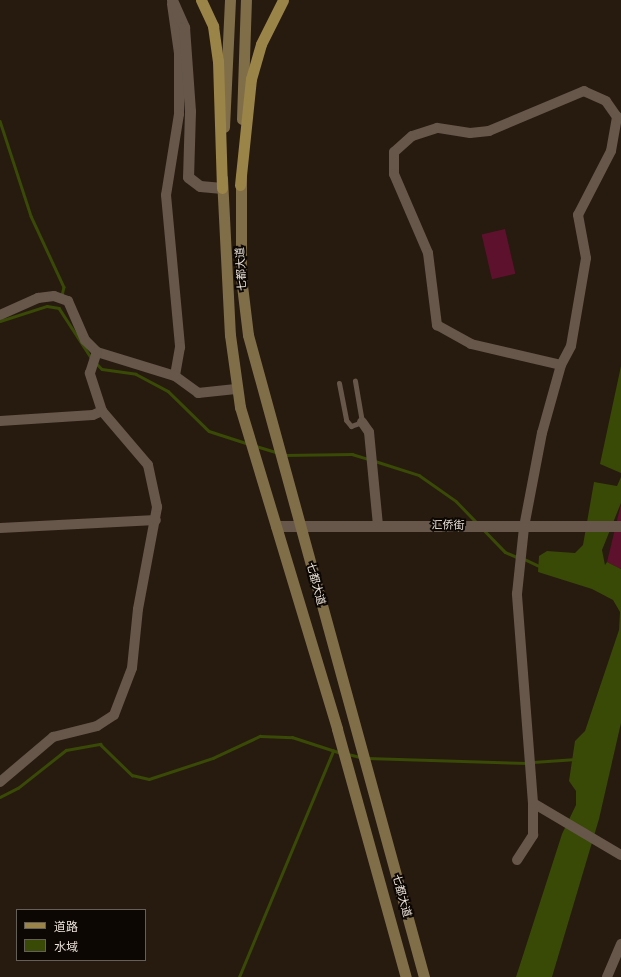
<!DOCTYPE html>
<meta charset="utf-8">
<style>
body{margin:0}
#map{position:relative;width:621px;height:977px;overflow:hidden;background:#271a0f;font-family:"Alegreya Sans","Noto Sans SC",sans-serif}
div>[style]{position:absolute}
.green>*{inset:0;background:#5d112d;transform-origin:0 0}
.water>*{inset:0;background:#394906}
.stream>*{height:2.5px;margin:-1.25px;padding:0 1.25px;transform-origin:1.25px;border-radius:1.25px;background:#394906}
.service>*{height:5px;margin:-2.5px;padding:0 2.5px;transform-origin:2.5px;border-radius:2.5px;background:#66574a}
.minor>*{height:10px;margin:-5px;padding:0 5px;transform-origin:5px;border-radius:5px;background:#66574a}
.tertiary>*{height:11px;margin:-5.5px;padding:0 5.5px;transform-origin:5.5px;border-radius:5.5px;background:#66574a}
.secondary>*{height:11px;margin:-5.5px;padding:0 5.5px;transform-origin:5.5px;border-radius:5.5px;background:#806e49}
.primary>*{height:11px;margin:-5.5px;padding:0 5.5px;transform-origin:5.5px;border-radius:5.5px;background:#9a8448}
span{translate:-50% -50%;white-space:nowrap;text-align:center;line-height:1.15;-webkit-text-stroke:4px #0c0703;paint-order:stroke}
.street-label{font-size:11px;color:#ebe2da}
.legend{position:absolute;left:16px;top:909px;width:130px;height:52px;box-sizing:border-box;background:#0c0703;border:1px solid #655f59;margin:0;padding:5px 7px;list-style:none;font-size:12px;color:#ebe2da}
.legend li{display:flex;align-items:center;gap:8px;height:20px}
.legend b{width:20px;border:1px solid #655f59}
</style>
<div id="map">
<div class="green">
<i style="left:505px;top:229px;width:46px;height:24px;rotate:77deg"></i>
<i style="clip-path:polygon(621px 504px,621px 569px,607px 562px)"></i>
</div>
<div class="water">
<i style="clip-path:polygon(621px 366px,621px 473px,600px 464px)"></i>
<i style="clip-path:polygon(621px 477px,621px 503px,602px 550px,605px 565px,607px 562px,621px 569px,621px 723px,599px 819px,552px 977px,516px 977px,562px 834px,576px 805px,576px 791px,569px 781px,575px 741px,585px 731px,619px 630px,620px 612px,613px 600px,592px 589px,538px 572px,539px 556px,547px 551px,575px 553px,583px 545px,594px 482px,617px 486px)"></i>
</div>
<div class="stream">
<i style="left:0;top:121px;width:100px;rotate:71.9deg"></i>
<i style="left:31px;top:216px;width:78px;rotate:65.1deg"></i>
<i style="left:64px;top:287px;width:9px;rotate:103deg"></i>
<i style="left:0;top:321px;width:49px;rotate:-17.7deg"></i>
<i style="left:47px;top:306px;width:12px;rotate:9deg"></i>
<i style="left:59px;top:308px;width:61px;rotate:57.1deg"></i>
<i style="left:96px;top:363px;width:8px;rotate:45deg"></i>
<i style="left:102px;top:369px;width:34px;rotate:8deg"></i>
<i style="left:136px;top:374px;width:36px;rotate:28deg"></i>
<i style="left:168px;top:391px;width:57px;rotate:44.3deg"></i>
<i style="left:209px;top:431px;width:40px;rotate:18deg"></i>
<i style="left:256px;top:446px;width:21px;rotate:17deg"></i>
<i style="left:284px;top:455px;width:68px;rotate:-0.8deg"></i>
<i style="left:352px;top:454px;width:17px;rotate:17deg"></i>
<i style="left:375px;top:461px;width:46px;rotate:17.7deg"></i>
<i style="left:419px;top:475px;width:45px;rotate:35.1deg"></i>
<i style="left:456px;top:501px;width:30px;rotate:46deg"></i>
<i style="left:484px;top:530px;width:30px;rotate:46deg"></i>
<i style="left:505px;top:552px;width:13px;rotate:23deg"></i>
<i style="left:524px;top:559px;width:19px;rotate:25deg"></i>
<i style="left:348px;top:754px;width:12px;rotate:14deg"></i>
<i style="left:367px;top:758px;width:161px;rotate:1.8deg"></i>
<i style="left:533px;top:762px;width:43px;rotate:-4deg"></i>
<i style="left:0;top:797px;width:20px;rotate:-27deg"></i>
<i style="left:18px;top:788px;width:61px;rotate:-38.4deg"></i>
<i style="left:66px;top:750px;width:35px;rotate:-10deg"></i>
<i style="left:100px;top:744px;width:45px;rotate:44.1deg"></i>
<i style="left:132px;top:775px;width:17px;rotate:13deg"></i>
<i style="left:149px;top:779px;width:67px;rotate:-18.2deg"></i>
<i style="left:213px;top:758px;width:52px;rotate:-25.1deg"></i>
<i style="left:260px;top:736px;width:32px;rotate:2deg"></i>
<i style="left:292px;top:737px;width:52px;rotate:18.1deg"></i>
<i style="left:239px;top:977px;width:245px;rotate:-67.4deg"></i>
</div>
<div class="service">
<i style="left:339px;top:383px;width:38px;rotate:79deg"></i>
<i style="left:346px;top:420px;width:8px;rotate:50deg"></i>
<i style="left:351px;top:426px;width:12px;rotate:-20deg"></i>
<i style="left:362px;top:422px;width:42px;rotate:-99.7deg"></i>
</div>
<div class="minor">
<i style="left:172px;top:4px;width:49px;rotate:81.9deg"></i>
<i style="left:179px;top:53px;width:61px;rotate:90deg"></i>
<i style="left:179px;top:114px;width:82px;rotate:99.1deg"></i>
<i style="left:166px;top:195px;width:153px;rotate:84.7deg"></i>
<i style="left:180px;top:347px;width:29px;rotate:100deg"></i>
<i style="left:175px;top:376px;width:29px;rotate:36deg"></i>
<i style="left:198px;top:393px;width:38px;rotate:-6deg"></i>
<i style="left:0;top:315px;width:42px;rotate:-24.1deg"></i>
<i style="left:38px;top:298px;width:16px;rotate:-7deg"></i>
<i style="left:54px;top:296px;width:15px;rotate:20deg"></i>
<i style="left:68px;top:301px;width:43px;rotate:66.4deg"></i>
<i style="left:85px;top:340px;width:17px;rotate:45deg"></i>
<i style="left:97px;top:352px;width:82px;rotate:17.1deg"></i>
<i style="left:0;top:421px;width:93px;rotate:-3.7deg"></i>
<i style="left:93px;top:415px;width:10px;rotate:-24deg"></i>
<i style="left:362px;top:422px;width:12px;rotate:55deg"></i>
<i style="left:369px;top:432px;width:94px;rotate:84.5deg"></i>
<i style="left:0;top:528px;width:156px;rotate:-2.9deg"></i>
<i style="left:0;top:782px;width:70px;rotate:-40.3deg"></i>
<i style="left:53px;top:737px;width:45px;rotate:-14deg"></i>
<i style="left:97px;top:726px;width:20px;rotate:-33deg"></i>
<i style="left:114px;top:715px;width:50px;rotate:-69deg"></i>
<i style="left:132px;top:668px;width:59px;rotate:-84.2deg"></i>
<i style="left:138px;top:609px;width:104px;rotate:-79.4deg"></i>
<i style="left:157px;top:507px;width:43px;rotate:-102.1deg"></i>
<i style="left:148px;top:465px;width:71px;rotate:-130.4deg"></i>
<i style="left:102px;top:411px;width:40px;rotate:-108deg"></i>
<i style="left:90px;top:373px;width:22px;rotate:-72deg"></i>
<i style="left:533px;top:803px;width:102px;rotate:30.6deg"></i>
<i style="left:517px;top:860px;width:30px;rotate:-57deg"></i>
<i style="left:533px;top:835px;width:32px;rotate:-90deg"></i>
<i style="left:533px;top:803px;width:210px;rotate:-94.4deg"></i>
<i style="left:517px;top:594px;width:67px;rotate:-84deg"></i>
<i style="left:524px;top:527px;width:96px;rotate:-79.2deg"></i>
<i style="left:542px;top:433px;width:71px;rotate:-74.4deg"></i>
<i style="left:561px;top:365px;width:21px;rotate:-62deg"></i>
<i style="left:571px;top:346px;width:89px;rotate:-80.3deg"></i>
<i style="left:586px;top:258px;width:44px;rotate:-100.5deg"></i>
<i style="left:578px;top:215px;width:72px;rotate:-62.7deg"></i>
<i style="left:611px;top:151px;width:35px;rotate:-80deg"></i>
<i style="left:617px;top:117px;width:19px;rotate:-125deg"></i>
<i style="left:606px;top:101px;width:24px;rotate:-156deg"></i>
<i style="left:584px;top:91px;width:103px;rotate:157.2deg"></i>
<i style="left:489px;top:131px;width:19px;rotate:174deg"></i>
<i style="left:470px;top:133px;width:33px;rotate:-171deg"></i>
<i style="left:437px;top:128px;width:26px;rotate:162deg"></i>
<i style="left:412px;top:136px;width:24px;rotate:138deg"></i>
<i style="left:394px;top:152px;width:22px;rotate:90deg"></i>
<i style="left:394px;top:174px;width:86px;rotate:66.7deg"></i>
<i style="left:428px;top:253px;width:73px;rotate:82.9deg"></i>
<i style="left:437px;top:325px;width:39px;rotate:29deg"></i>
<i style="left:471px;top:344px;width:92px;rotate:13.1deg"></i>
<i style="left:607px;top:977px;width:36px;rotate:-67deg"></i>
</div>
<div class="tertiary">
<i style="left:172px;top:0;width:30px;rotate:66deg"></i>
<i style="left:184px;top:27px;width:84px;rotate:85.9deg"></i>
<i style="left:190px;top:111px;width:66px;rotate:91.7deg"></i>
<i style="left:188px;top:177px;width:15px;rotate:37deg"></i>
<i style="left:200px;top:186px;width:22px;rotate:5deg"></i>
<i style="left:276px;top:526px;width:345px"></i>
</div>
<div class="secondary">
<i style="left:242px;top:119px;width:119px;rotate:-88.1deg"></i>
<i style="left:224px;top:127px;width:127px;rotate:-87.3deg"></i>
<i style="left:241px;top:176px;width:101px;rotate:90deg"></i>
<i style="left:241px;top:277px;width:58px;rotate:83.1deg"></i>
<i style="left:248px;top:335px;width:666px;rotate:74.67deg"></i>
<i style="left:222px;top:178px;width:157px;rotate:87.1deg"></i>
<i style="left:230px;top:335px;width:73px;rotate:82.1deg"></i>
<i style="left:240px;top:407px;width:336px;rotate:73.2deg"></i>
<i style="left:337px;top:729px;width:257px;rotate:74.5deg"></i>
</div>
<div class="primary">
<i style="left:201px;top:0;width:29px;rotate:65deg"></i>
<i style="left:213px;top:26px;width:35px;rotate:82deg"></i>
<i style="left:218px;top:61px;width:127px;rotate:88.2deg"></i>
<i style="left:240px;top:185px;width:107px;rotate:-84.1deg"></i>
<i style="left:251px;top:79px;width:36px;rotate:-74deg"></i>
<i style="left:261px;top:44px;width:49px;rotate:-63.4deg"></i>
</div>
<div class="street-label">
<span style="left:242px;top:269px;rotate:-93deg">七都大道</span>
<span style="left:448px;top:526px;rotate:1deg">汇侨街</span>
<span style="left:315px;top:584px;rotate:75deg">七都大道</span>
<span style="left:401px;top:896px;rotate:75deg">七都大道</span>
</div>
<ul class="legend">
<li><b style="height:5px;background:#9a8448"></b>道路</li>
<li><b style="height:11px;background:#394906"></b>水域</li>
</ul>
</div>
